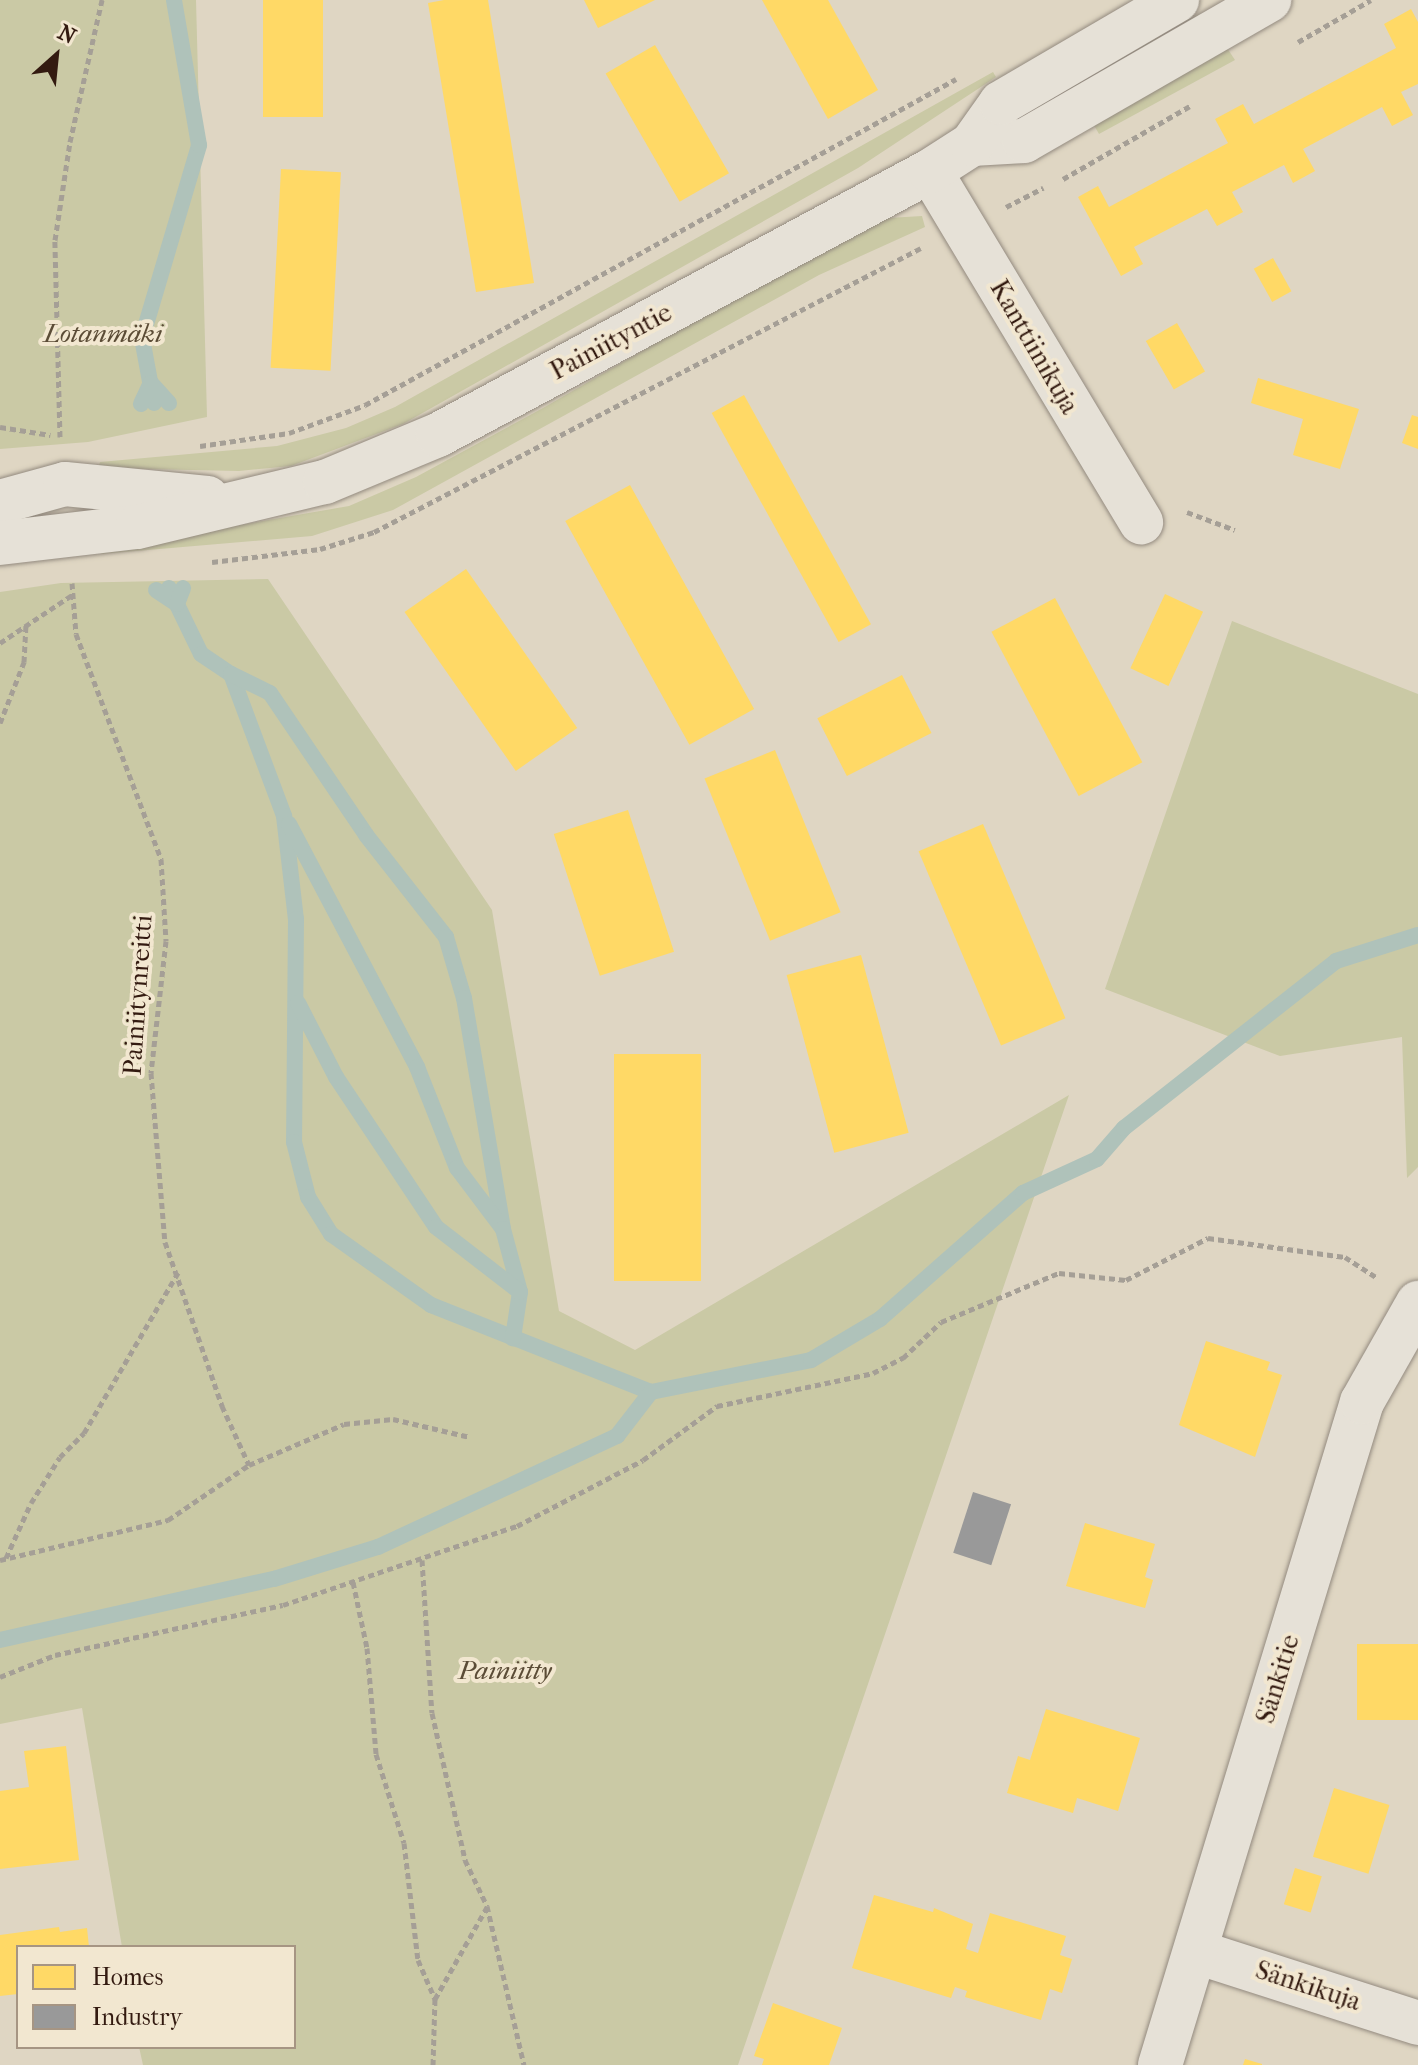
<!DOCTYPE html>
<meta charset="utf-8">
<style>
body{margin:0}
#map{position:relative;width:1418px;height:2065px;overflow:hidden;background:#dfd6c3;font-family:"IM FELL French Canon",serif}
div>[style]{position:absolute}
.green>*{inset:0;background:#cac9a5}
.homes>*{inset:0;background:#ffd966;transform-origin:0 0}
.industry>*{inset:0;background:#999;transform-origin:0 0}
.stream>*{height:16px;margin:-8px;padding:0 8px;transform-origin:8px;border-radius:8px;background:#afc2ba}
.path>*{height:5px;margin-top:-2.5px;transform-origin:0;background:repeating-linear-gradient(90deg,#a59f96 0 6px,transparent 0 10px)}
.roads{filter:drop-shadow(0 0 2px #938a7f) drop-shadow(0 0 2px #938a7f)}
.street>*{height:44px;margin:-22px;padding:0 22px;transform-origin:22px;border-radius:22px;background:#e6e1d7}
.secondary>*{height:44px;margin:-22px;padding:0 22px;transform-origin:22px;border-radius:22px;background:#e6e1d7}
span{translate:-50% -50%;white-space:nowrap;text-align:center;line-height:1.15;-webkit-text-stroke:8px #f2e7d0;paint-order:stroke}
.park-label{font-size:26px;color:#5b4c36;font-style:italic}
.street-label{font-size:26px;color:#331a10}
.legend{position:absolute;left:16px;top:1945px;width:280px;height:104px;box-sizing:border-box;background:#f2e7d0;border:2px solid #a69583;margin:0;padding:10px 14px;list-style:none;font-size:24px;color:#331a10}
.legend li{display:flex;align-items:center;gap:16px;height:40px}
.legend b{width:40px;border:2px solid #a69583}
.north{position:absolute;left:16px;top:16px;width:80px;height:80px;-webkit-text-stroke:6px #f2e7d0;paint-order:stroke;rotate:27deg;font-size:22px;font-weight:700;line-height:32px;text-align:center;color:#331a10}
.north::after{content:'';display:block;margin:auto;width:28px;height:36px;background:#331a10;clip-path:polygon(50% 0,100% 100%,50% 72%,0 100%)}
</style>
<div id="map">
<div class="green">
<i style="clip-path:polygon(0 0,196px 0,207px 417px,88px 442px,0 449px)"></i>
<i style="clip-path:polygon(1223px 42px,1235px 60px,1099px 134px,1091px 120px)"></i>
<i style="clip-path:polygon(993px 72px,996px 77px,858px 168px,403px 424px,291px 466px,239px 471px,98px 468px,100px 462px,277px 446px,346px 428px,395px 407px)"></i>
<i style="clip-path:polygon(922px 216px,925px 227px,819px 275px,393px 510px,312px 536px,101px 554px,101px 549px,349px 506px,416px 477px,543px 408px,872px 219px)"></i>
<i style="clip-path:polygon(268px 579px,492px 910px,559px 1311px,635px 1350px,1069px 1095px,738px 2065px,143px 2065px,139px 2047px,294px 2047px,294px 1947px,122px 1947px,82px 1708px,0 1724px,0 592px,61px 583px)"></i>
<i style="clip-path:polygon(1232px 621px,1418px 694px,1418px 1167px,1407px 1178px,1402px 1037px,1280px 1056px,1105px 989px)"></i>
</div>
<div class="homes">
<i style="left:263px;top:0;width:60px;height:117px"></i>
<i style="clip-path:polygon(444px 0,488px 0,534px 283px,476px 292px,428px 3px)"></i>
<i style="clip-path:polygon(584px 0,655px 0,598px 28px)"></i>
<i style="clip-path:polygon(762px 0,828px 0,878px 90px,828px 119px)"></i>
<i style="clip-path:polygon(1411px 9px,1418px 22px,1418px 84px,1401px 92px,1413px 115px,1392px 126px,1382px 107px,1303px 149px,1315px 171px,1293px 183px,1284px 165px,1232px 192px,1243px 212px,1217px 226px,1207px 209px,1134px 247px,1143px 264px,1121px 276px,1078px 197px,1098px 186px,1109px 207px,1228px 143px,1215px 119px,1243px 104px,1254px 124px,1396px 48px,1384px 24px)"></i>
<i style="left:655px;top:45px;width:148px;height:57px;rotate:60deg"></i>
<i style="left:281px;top:169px;width:60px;height:199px;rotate:3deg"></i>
<i style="left:1273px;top:258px;width:38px;height:22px;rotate:61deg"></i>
<i style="left:1177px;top:323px;width:56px;height:36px;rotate:60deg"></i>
<i style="clip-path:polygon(1258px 378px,1359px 409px,1340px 469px,1293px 455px,1303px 419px,1251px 403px)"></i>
<i style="left:744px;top:395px;width:262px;height:37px;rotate:61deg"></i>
<i style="clip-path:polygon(1412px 415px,1418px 417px,1418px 449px,1402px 443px)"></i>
<i style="left:630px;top:485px;width:256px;height:74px;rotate:61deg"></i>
<i style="left:466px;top:569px;width:194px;height:75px;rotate:55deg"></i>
<i style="left:1165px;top:594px;width:42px;height:82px;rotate:25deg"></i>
<i style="left:1055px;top:598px;width:186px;height:72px;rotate:62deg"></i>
<i style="left:902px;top:675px;width:65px;height:95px;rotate:63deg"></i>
<i style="left:775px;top:750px;width:175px;height:76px;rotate:68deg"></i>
<i style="left:628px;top:810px;width:149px;height:78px;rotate:72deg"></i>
<i style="left:983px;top:824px;width:211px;height:70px;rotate:67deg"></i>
<i style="left:861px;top:955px;width:184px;height:77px;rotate:75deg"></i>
<i style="left:701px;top:1054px;width:227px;height:87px;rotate:90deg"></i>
<i style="clip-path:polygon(1206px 1341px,1270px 1362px,1267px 1370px,1282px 1375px,1255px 1457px,1179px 1425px)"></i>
<i style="clip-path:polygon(1085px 1523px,1155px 1544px,1145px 1577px,1153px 1580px,1145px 1608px,1066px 1586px)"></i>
<i style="left:1418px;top:1644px;width:76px;height:61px;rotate:90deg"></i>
<i style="clip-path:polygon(1046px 1709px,1140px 1738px,1118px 1811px,1077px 1798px,1073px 1813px,1007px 1793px,1018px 1756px,1030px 1760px)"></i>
<i style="clip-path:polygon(66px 1746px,79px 1860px,0 1869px,0 1791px,29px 1787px,24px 1751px)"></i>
<i style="left:1334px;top:1788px;width:58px;height:72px;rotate:17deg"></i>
<i style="left:1295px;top:1868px;width:28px;height:38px;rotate:17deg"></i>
<i style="clip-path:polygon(874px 1895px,933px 1912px,934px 1908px,973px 1924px,966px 1949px,978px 1953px,990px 1913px,1066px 1936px,1060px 1955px,1072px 1959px,1062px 1993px,1050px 1989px,1041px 2020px,965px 1997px,967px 1991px,955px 1987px,951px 1998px,852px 1968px)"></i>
<i style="clip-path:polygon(59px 1927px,60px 1932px,87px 1928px,89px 1947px,18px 1947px,18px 1994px,0 1996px,0 1935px)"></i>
<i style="clip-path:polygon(773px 2003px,842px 2028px,829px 2065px,762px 2065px,764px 2059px,754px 2056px)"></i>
<i style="clip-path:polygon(1245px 2059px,1262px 2064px,1262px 2065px,1243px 2065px)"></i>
</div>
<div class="industry">
<i style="left:973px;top:1492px;width:40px;height:64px;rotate:18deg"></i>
</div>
<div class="stream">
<i style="left:154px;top:403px;width:66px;rotate:-100.5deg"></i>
<i style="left:142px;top:338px;width:201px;rotate:-73.5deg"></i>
<i style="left:199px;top:145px;width:147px;rotate:-99.8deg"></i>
<i style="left:141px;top:404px;width:23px;rotate:-65deg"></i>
<i style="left:151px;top:383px;width:27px;rotate:48deg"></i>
<i style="left:169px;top:588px;width:73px;rotate:64.1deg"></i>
<i style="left:201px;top:654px;width:36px;rotate:34deg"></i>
<i style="left:231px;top:674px;width:152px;rotate:69.5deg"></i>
<i style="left:284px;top:816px;width:104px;rotate:83.4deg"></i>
<i style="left:296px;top:919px;width:223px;rotate:90.5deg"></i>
<i style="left:294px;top:1142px;width:57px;rotate:75.7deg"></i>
<i style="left:308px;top:1197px;width:44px;rotate:58.1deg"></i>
<i style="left:331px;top:1234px;width:123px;rotate:35.4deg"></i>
<i style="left:431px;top:1305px;width:237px;rotate:21.6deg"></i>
<i style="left:651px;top:1392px;width:163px;rotate:-11.3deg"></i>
<i style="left:811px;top:1360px;width:80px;rotate:-30.7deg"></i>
<i style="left:880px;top:1319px;width:191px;rotate:-41.4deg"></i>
<i style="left:1023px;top:1193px;width:81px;rotate:-24.7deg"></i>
<i style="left:1097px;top:1159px;width:41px;rotate:-48.9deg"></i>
<i style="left:1124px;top:1128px;width:270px;rotate:-38.2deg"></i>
<i style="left:1336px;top:961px;width:86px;rotate:-17.6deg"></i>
<i style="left:156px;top:590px;width:25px;rotate:34deg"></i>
<i style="left:177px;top:604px;width:17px;rotate:-69deg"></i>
<i style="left:231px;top:674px;width:43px;rotate:26deg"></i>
<i style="left:270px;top:693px;width:171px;rotate:55.9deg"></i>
<i style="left:366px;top:835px;width:130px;rotate:51.9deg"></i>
<i style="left:446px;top:937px;width:64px;rotate:73.6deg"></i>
<i style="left:464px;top:998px;width:234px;rotate:80.4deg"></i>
<i style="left:289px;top:824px;width:275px;rotate:62.2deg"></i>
<i style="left:417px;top:1067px;width:109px;rotate:68.4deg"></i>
<i style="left:457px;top:1168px;width:76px;rotate:53deg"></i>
<i style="left:503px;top:1229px;width:65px;rotate:74.9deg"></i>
<i style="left:520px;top:1292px;width:47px;rotate:98.7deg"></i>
<i style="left:298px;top:1003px;width:83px;rotate:62.8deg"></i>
<i style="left:336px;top:1077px;width:180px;rotate:56.3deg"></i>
<i style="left:436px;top:1227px;width:106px;rotate:37.7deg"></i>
<i style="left:0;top:1640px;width:281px;rotate:-12.6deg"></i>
<i style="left:274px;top:1579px;width:109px;rotate:-17.1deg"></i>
<i style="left:378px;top:1547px;width:264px;rotate:-24.9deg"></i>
<i style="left:617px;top:1436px;width:56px;rotate:-52.3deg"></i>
</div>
<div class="path">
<i style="left:1298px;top:42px;width:84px;rotate:-29.9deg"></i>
<i style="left:1063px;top:179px;width:146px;rotate:-29.9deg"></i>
<i style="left:1006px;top:207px;width:42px;rotate:-27.2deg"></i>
<i style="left:0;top:427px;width:51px;rotate:9.1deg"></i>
<i style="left:60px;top:437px;width:197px;rotate:-91.5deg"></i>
<i style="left:55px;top:240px;width:99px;rotate:-81.3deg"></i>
<i style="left:70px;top:142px;width:146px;rotate:-77.3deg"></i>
<i style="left:200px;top:446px;width:90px;rotate:-8.3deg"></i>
<i style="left:289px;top:433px;width:81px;rotate:-20.2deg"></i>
<i style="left:365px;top:405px;width:675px;rotate:-28.88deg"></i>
<i style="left:1187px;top:512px;width:51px;rotate:20.6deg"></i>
<i style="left:212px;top:562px;width:109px;rotate:-6.9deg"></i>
<i style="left:320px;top:549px;width:57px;rotate:-17.5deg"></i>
<i style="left:374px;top:532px;width:616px;rotate:-27.44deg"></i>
<i style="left:72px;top:583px;width:51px;rotate:85.5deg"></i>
<i style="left:76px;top:634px;width:241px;rotate:69.3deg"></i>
<i style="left:161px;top:859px;width:82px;rotate:86.5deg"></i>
<i style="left:166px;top:941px;width:133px;rotate:96.5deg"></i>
<i style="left:151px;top:1073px;width:170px;rotate:85.3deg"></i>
<i style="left:165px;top:1242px;width:174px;rotate:70.8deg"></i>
<i style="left:222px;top:1406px;width:65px;rotate:65.4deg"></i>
<i style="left:0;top:643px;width:87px;rotate:-33.7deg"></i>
<i style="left:0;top:723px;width:66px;rotate:-68.5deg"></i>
<i style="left:24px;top:662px;width:38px;rotate:-87deg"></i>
<i style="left:6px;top:1558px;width:60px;rotate:-65.6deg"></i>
<i style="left:31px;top:1503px;width:54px;rotate:-57.8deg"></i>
<i style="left:60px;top:1457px;width:34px;rotate:-45deg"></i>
<i style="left:84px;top:1433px;width:186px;rotate:-59.6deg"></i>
<i style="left:0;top:1560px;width:173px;rotate:-13.4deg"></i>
<i style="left:168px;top:1520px;width:98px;rotate:-34.2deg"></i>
<i style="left:249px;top:1465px;width:103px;rotate:-23.3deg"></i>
<i style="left:344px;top:1424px;width:49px;rotate:-5.8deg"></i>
<i style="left:393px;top:1419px;width:79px;rotate:13.2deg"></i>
<i style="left:422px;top:1560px;width:153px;rotate:86.3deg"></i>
<i style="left:432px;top:1713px;width:151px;rotate:77.3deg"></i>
<i style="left:465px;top:1860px;width:51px;rotate:64.4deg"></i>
<i style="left:487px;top:1906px;width:163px;rotate:76.9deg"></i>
<i style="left:353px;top:1582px;width:67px;rotate:78deg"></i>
<i style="left:367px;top:1648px;width:106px;rotate:85.1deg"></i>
<i style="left:376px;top:1754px;width:93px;rotate:72.5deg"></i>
<i style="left:404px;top:1843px;width:118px;rotate:83.2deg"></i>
<i style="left:418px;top:1960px;width:43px;rotate:66.4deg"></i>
<i style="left:0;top:1677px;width:59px;rotate:-21.8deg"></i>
<i style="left:55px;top:1655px;width:233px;rotate:-12.4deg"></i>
<i style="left:283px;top:1605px;width:247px;rotate:-18.7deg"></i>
<i style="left:517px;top:1526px;width:142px;rotate:-27.6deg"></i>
<i style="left:643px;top:1460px;width:92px;rotate:-36.1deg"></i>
<i style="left:717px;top:1406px;width:159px;rotate:-11.9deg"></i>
<i style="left:873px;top:1373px;width:34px;rotate:-27deg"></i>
<i style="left:903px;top:1358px;width:52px;rotate:-43.5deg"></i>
<i style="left:941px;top:1322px;width:128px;rotate:-22.6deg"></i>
<i style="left:1059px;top:1273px;width:67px;rotate:6deg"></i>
<i style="left:1126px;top:1280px;width:92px;rotate:-27.1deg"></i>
<i style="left:1208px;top:1238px;width:138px;rotate:7.9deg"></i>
<i style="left:1345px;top:1257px;width:38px;rotate:33deg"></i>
<i style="left:433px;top:2065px;width:66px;rotate:-88.3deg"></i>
<i style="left:435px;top:1999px;width:106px;rotate:-60.5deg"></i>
</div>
<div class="roads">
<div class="street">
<i style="left:930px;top:171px;width:410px;rotate:59deg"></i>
<i style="left:1197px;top:1952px;width:232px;rotate:17.8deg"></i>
<i style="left:1160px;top:2065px;width:693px;rotate:-73.06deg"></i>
<i style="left:1362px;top:1402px;width:114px;rotate:-60.5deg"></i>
</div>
<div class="secondary">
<i style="left:972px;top:144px;width:52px;rotate:-3.3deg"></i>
<i style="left:1024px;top:141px;width:283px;rotate:-29.9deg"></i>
<i style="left:0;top:502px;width:67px;rotate:-15.5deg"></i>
<i style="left:65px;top:484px;width:143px;rotate:5.6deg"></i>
<i style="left:0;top:543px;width:138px;rotate:-6.7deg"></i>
<i style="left:137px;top:527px;width:193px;rotate:-13.5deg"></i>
<i style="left:325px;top:482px;width:122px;rotate:-22.6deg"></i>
<i style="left:438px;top:435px;width:558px;rotate:-28.22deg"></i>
<i style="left:930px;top:171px;width:50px;rotate:-32.7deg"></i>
<i style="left:972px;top:144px;width:50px;rotate:-54.7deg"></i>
<i style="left:1001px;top:103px;width:204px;rotate:-30.3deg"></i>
</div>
</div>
<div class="park-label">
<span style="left:103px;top:334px">Lotanmäki</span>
<span style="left:505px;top:1671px">Painiitty</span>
</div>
<div class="street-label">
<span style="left:611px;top:342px;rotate:-28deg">Painiityntie</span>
<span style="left:1034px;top:347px;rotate:60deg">Kanttiinikuja</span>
<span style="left:138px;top:995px;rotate:-86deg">Painiitynreitti</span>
<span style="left:1278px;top:1679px;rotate:-73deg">Sänkitie</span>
<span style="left:1308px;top:1986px;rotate:18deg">Sänkikuja</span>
</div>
<ul class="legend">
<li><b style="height:22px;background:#ffd966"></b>Homes</li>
<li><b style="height:22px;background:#999"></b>Industry</li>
</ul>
<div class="north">N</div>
</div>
